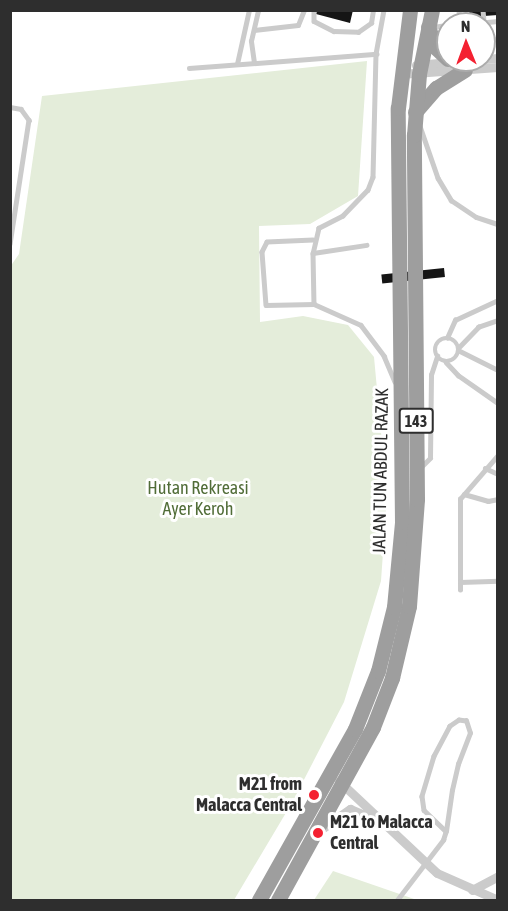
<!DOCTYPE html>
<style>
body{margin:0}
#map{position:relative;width:508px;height:911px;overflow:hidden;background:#fff;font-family:"Asap Condensed",sans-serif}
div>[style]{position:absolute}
.green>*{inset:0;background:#e4edda}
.building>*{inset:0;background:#151515;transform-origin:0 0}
.service>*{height:4.5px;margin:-2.25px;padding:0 2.25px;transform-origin:2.25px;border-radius:2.25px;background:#cbcbcb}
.service>.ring{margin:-2.25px;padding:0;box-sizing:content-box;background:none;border:4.5px solid #cbcbcb;border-radius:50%}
.minor>*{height:9px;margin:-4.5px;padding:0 4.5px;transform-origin:4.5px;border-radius:4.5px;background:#cbcbcb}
.trunk>*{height:15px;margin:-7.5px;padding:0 7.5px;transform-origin:7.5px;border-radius:7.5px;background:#9e9e9e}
.dots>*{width:16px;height:16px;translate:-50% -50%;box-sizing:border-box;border:3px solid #fff;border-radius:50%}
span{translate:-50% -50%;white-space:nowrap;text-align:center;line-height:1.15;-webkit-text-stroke:6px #fff;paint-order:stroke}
.shield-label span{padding:2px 4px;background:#fff;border:2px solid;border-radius:4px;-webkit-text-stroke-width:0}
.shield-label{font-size:16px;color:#2e2e2e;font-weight:700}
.street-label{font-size:18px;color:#2e2e2e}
.park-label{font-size:18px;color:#516d38}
.poi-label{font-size:18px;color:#2e2e2e;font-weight:700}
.right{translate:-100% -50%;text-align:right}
.left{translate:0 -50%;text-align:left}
.frame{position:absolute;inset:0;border:12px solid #2e2e2e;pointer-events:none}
.north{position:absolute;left:436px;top:12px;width:60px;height:60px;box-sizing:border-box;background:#fff;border:2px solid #ababab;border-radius:50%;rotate:359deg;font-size:16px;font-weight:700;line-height:24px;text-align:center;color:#2e2e2e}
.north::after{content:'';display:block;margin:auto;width:21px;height:27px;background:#f42131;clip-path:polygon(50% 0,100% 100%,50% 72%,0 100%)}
</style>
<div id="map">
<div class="green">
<i style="clip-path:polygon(367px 61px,358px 196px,310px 224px,259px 226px,260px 322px,303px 316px,348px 325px,374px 357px,387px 496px,381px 581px,344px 702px,293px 801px,234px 900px,11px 900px,10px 267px,19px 254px,42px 96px)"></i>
<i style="clip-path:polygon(333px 871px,417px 900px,314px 900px)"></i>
</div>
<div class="building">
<i style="clip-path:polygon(317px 10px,353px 10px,350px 23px,316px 14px)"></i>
<i style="clip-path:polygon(469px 10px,498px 10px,498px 15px,470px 17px)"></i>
<i style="left:444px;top:268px;width:9px;height:63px;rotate:84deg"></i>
</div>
<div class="service">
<i style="left:314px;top:10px;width:11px;rotate:90deg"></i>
<i style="left:314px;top:21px;width:22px;rotate:27deg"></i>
<i style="left:334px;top:31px;width:24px;rotate:2deg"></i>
<i style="left:358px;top:32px;width:16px;rotate:-35deg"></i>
<i style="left:371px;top:23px;width:13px;rotate:-81deg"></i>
<i style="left:384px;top:10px;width:45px;rotate:100.3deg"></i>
<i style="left:376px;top:54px;width:123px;rotate:91.4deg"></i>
<i style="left:373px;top:177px;width:14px;rotate:111deg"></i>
<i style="left:368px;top:190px;width:36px;rotate:134deg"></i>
<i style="left:343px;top:216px;width:27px;rotate:153deg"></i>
<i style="left:319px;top:228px;width:26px;rotate:103deg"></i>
<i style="left:313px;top:253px;width:51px;rotate:88.9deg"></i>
<i style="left:314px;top:304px;width:51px;rotate:24.1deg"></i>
<i style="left:361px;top:325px;width:39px;rotate:53deg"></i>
<i style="left:384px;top:356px;width:28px;rotate:67deg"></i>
<i style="left:459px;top:10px;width:14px;rotate:86deg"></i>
<i style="left:483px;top:10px;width:12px;rotate:85deg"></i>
<i style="left:464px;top:24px;width:34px;rotate:-5deg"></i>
<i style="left:433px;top:27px;width:15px;rotate:-8deg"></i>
<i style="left:254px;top:30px;width:44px;rotate:-6.5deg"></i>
<i style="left:298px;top:25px;width:16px;rotate:-68deg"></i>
<i style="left:484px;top:40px;width:14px;rotate:-4deg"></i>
<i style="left:254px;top:63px;width:22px;rotate:-98deg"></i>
<i style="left:251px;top:41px;width:32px;rotate:-77deg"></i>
<i style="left:237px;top:64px;width:55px;rotate:-77.5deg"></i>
<i style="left:189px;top:68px;width:188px;rotate:-4.3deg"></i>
<i style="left:10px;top:107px;width:11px;rotate:10deg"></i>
<i style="left:21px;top:109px;width:14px;rotate:54deg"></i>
<i style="left:29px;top:120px;width:125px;rotate:98.7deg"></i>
<i style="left:420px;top:126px;width:55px;rotate:70.9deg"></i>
<i style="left:438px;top:178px;width:26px;rotate:59deg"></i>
<i style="left:451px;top:200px;width:30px;rotate:34deg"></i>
<i style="left:476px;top:217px;width:23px;rotate:18deg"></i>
<i style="left:313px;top:240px;width:46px;rotate:177.5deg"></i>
<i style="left:267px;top:242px;width:11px;rotate:117deg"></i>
<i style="left:262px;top:252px;width:53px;rotate:85.7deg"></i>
<i style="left:266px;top:305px;width:48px;rotate:-1.2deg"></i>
<i style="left:313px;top:253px;width:54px;rotate:-8.6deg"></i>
<i class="ring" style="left:435px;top:338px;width:19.5px;height:19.5px"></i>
<i style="left:447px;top:338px;width:20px;rotate:-66deg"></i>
<i style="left:455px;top:320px;width:47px;rotate:-24.9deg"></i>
<i style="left:459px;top:347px;width:28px;rotate:-46deg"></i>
<i style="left:478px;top:327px;width:21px;rotate:-19deg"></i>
<i style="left:460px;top:351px;width:42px;rotate:26.6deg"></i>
<i style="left:446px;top:362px;width:18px;rotate:47deg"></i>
<i style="left:458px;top:375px;width:49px;rotate:35deg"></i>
<i style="left:420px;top:468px;width:14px;rotate:-45deg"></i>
<i style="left:430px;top:458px;width:83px;rotate:-89.3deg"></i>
<i style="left:431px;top:375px;width:20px;rotate:-72deg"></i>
<i style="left:485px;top:468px;width:14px;rotate:25deg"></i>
<i style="left:464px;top:494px;width:25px;rotate:16deg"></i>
<i style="left:488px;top:501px;width:10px;rotate:-11deg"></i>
<i style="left:460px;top:582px;width:83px;rotate:-90deg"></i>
<i style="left:460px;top:499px;width:58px;rotate:-49.2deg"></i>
<i style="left:460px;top:590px;width:8px;rotate:-90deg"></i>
<i style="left:460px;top:582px;width:38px;rotate:-2deg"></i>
<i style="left:397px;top:900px;width:76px;rotate:-52.5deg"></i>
<i style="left:443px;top:840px;width:9px;rotate:-72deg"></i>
<i style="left:446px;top:831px;width:41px;rotate:-81.7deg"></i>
<i style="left:452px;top:790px;width:27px;rotate:-77deg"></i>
<i style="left:458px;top:764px;width:33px;rotate:-69deg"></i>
<i style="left:470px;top:733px;width:13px;rotate:-108deg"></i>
<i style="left:466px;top:721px;width:7px;rotate:-172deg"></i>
<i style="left:459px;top:720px;width:11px;rotate:146deg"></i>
<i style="left:450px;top:726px;width:34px;rotate:118deg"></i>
<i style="left:434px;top:756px;width:42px;rotate:106.7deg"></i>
<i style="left:422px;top:796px;width:14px;rotate:82deg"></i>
<i style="left:424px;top:810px;width:30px;rotate:44deg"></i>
</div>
<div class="minor">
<i style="left:484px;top:59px;width:14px;rotate:-4deg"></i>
<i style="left:416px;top:65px;width:57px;rotate:-5deg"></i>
<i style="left:400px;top:74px;width:98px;rotate:-4.1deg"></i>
<i style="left:339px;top:781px;width:134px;rotate:43.2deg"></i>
<i style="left:437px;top:873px;width:67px;rotate:23.9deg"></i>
<i style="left:320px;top:830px;width:37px;rotate:-35deg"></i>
<i style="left:350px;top:809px;width:26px;rotate:23deg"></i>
<i style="left:472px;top:890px;width:30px;rotate:-28deg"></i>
</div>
<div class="trunk">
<i style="left:428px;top:27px;width:22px;rotate:69deg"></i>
<i style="left:436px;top:48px;width:16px;rotate:43deg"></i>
<i style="left:415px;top:112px;width:32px;rotate:-49deg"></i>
<i style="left:436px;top:88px;width:34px;rotate:-32deg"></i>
<i style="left:259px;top:900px;width:196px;rotate:-60.7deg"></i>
<i style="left:355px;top:729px;width:62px;rotate:-68.4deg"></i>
<i style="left:378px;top:671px;width:66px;rotate:-76deg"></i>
<i style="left:394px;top:607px;width:85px;rotate:-84.6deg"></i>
<i style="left:402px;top:522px;width:414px;rotate:-90.6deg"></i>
<i style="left:398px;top:108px;width:99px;rotate:-83deg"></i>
<i style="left:278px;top:900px;width:197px;rotate:-61.2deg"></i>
<i style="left:373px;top:727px;width:53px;rotate:-68.8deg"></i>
<i style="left:392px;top:678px;width:74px;rotate:-76.7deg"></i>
<i style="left:409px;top:606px;width:107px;rotate:-85.7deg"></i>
<i style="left:417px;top:499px;width:364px;rotate:-90.5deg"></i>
<i style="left:414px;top:135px;width:61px;rotate:-85.3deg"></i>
<i style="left:419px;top:74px;width:65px;rotate:-78.5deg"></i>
</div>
<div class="dots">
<i style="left:314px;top:795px;background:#f42131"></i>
<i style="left:318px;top:833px;background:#f42131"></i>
</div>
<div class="shield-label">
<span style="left:416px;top:421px">143</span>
</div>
<div class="street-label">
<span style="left:381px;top:471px;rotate:-89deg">JALAN TUN ABDUL RAZAK</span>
</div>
<div class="park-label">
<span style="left:198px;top:499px">Hutan Rekreasi<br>Ayer Keroh</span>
</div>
<div class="poi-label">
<span class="right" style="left:302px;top:795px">M21 from<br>Malacca Central</span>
<span class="left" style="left:330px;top:833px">M21 to Malacca<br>Central</span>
</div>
<div class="frame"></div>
<div class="north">N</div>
</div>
